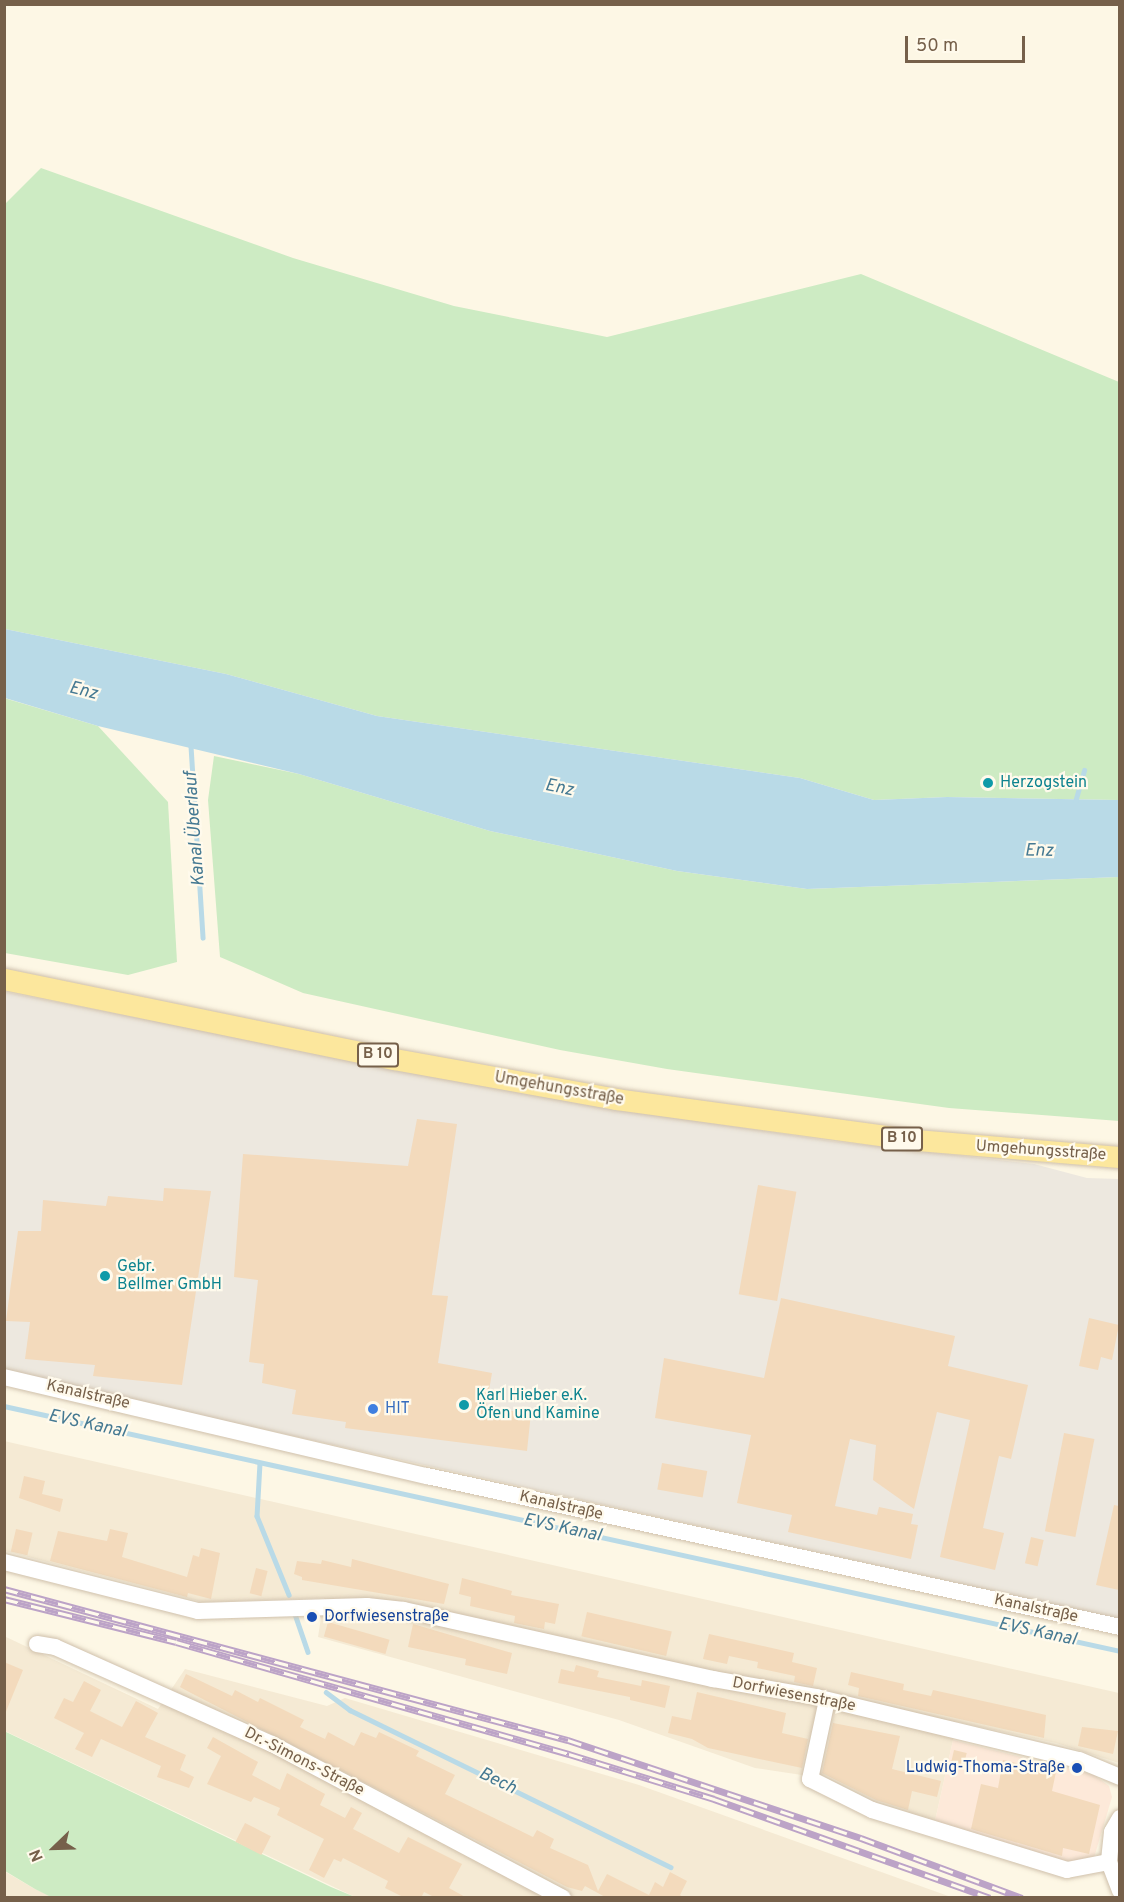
<!DOCTYPE html>
<meta charset="utf-8">
<style>
body{margin:0}
#map{position:relative;width:1124px;height:1902px;overflow:hidden;background:#fdf7e5;font-family:Overpass,sans-serif}
div>[style]{position:absolute}
.residential>*{inset:0;background:#f5ead4}
.commercial>*{inset:0;background:#fde9d9}
.industrial>*{inset:0;background:#ede8df}
.green>*{inset:0;background:#cdebc3}
.water>*{inset:0;background:#b9dae7}
.stream>*{height:4.5px;margin:-2.25px;padding:0 2.25px;transform-origin:2.25px;border-radius:2.25px;background:#b9dae7}
.building>*{inset:0;background:#f3dabc;transform-origin:0 0}
.roads{filter:drop-shadow(0 0 2px #cfc0ab) drop-shadow(0 0 2px #cfc0ab)}
.minor>*{height:16px;margin:-8px;padding:0 8px;transform-origin:8px;border-radius:8px;background:#fff}
.major>*{height:21px;margin:-10.5px;padding:0 10.5px;transform-origin:10.5px;border-radius:10.5px;background:#fce79d}
.rail>*{height:7px;margin-top:-3.5px;transform-origin:0;background:repeating-linear-gradient(90deg,#fffaec 0 14px,#bca3c7 0 28px);box-sizing:border-box;border-block:2px solid #bca3c7}
.dots>*{width:16px;height:16px;translate:-50% -50%;box-sizing:border-box;border:3px solid #fffaec;border-radius:50%}
span{translate:-50% -50%;white-space:nowrap;text-align:center;line-height:1.15;-webkit-text-stroke:4.5px #fffaec;paint-order:stroke}
.shield-label span{padding:2px 4px;background:#fffaec;border:2px solid;border-radius:4px;-webkit-text-stroke-width:0}
.shield-label{font-size:15px;color:#76604a;font-weight:700}
.culture-label{font-size:16px;color:#0d838f}
.left{translate:0 -50%;text-align:left}
.street-label{font-size:16px;color:#76604a}
.shop-label{font-size:16px;color:#366cbe}
.transit-label{font-size:16px;color:#164399}
.right{translate:-100% -50%;text-align:right}
.water-label{font-size:18px;color:#457992;font-style:italic}
.frame{position:absolute;inset:0;border:6px solid #76604a;pointer-events:none}
.north{position:absolute;left:24px;top:1818px;width:60px;height:60px;-webkit-text-stroke:4px #fffaec;paint-order:stroke;rotate:247deg;font-size:16px;font-weight:700;line-height:24px;text-align:center;color:#76604a}
.north::after{content:'';display:block;margin:auto;width:21px;height:27px;background:#76604a;clip-path:polygon(50% 0,100% 100%,50% 72%,0 100%)}
.scale{position:absolute;left:905px;top:36px;width:120px;height:27px;box-sizing:border-box;border:3px solid #76604a;border-top:0;padding-left:8px;font-size:18px;line-height:21px;white-space:nowrap;color:#76604a;-webkit-text-stroke:4px #fffaec;paint-order:stroke}
</style>
<div id="map">
<div class="residential">
<i style="clip-path:polygon(4px 1441px,1119px 1693px,1119px 1763px,1056px 1743px,957px 1722px,935px 1821px,885px 1808px,815px 1777px,755px 1768px,619px 1720px,318px 1637px,324px 1598px,202px 1602px,5px 1551px)"></i>
<i style="clip-path:polygon(4px 1636px,158px 1709px,185px 1669px,327px 1706px,345px 1698px,639px 1785px,951px 1897px,355px 1897px,5px 1731px)"></i>
<i style="clip-path:polygon(4px 1871px,35px 1889px,53px 1897px,5px 1897px)"></i>
</div>
<div class="commercial">
<i style="clip-path:polygon(953px 1740px,1094px 1775px,1109px 1786px,1112px 1797px,1093px 1861px,1063px 1861px,935px 1821px)"></i>
</div>
<div class="industrial">
<i style="clip-path:polygon(5px 992px,588px 1105px,831px 1141px,1034px 1164px,1087px 1178px,1119px 1179px,1119px 1619px,5px 1372px)"></i>
</div>
<div class="green">
<i style="clip-path:polygon(41px 168px,293px 258px,454px 306px,607px 337px,861px 274px,1119px 382px,1119px 800px,947px 797px,874px 800px,800px 778px,377px 716px,226px 674px,5px 629px,5px 204px)"></i>
<i style="clip-path:polygon(4px 698px,98px 726px,168px 802px,177px 962px,128px 975px,5px 953px)"></i>
<i style="clip-path:polygon(214px 756px,299px 774px,490px 831px,677px 871px,807px 889px,1119px 877px,1119px 1121px,949px 1108px,667px 1069px,560px 1050px,303px 993px,220px 957px,208px 800px)"></i>
<i style="clip-path:polygon(4px 1731px,331px 1887px,355px 1897px,53px 1898px,35px 1889px,5px 1871px)"></i>
</div>
<div class="water">
<i style="clip-path:polygon(5px 629px,226px 674px,377px 716px,800px 778px,874px 800px,947px 797px,1119px 800px,1119px 877px,807px 889px,677px 871px,490px 831px,299px 774px,98px 726px,5px 698px)"></i>
</div>
<div class="stream">
<i style="left:191px;top:746px;width:192px;rotate:86.4deg"></i>
<i style="left:1075px;top:802px;width:33px;rotate:-74deg"></i>
<i style="left:4px;top:1406px;width:1143px;rotate:12.38deg"></i>
<i style="left:260px;top:1463px;width:53px;rotate:93.2deg"></i>
<i style="left:257px;top:1516px;width:85px;rotate:67.9deg"></i>
<i style="left:295px;top:1614px;width:40px;rotate:71.1deg"></i>
<i style="left:326px;top:1692px;width:30px;rotate:37deg"></i>
<i style="left:350px;top:1710px;width:357px;rotate:26.1deg"></i>
</div>
<div class="building">
<i style="clip-path:polygon(417px 1119px,457px 1124px,432px 1295px,448px 1296px,438px 1363px,492px 1373px,486px 1408px,531px 1413px,527px 1451px,345px 1428px,346px 1422px,292px 1414px,296px 1390px,262px 1383px,264px 1364px,249px 1362px,258px 1280px,234px 1277px,243px 1154px,408px 1166px)"></i>
<i style="left:758px;top:1185px;width:39px;height:111px;rotate:10deg"></i>
<i style="clip-path:polygon(164px 1188px,211px 1191px,182px 1385px,93px 1376px,95px 1365px,25px 1359px,30px 1322px,6px 1321px,18px 1231px,41px 1231px,43px 1200px,106px 1206px,108px 1196px,163px 1201px)"></i>
<i style="clip-path:polygon(781px 1298px,955px 1336px,948px 1366px,1028px 1385px,1011px 1459px,999px 1456px,983px 1528px,1004px 1533px,995px 1570px,940px 1557px,970px 1420px,937px 1412px,914px 1509px,873px 1480px,876px 1445px,850px 1439px,835px 1506px,877px 1515px,879px 1507px,913px 1514px,911px 1524px,918px 1525px,911px 1559px,788px 1532px,792px 1515px,737px 1503px,751px 1435px,655px 1418px,664px 1358px,764px 1378px)"></i>
<i style="clip-path:polygon(1089px 1318px,1119px 1325px,1112px 1360px,1101px 1357px,1098px 1370px,1079px 1366px)"></i>
<i style="left:1064px;top:1433px;width:31px;height:100px;rotate:11deg"></i>
<i style="left:662px;top:1463px;width:46px;height:27px;rotate:10deg"></i>
<i style="clip-path:polygon(24px 1476px,45px 1481px,42px 1494px,63px 1499px,60px 1512px,19px 1498px)"></i>
<i style="clip-path:polygon(1114px 1505px,1119px 1506px,1119px 1590px,1096px 1585px)"></i>
<i style="left:16px;top:1529px;width:17px;height:23px;rotate:13deg"></i>
<i style="clip-path:polygon(110px 1529px,128px 1533px,122px 1557px,187px 1577px,193px 1555px,199px 1557px,201px 1548px,220px 1553px,211px 1599px,188px 1593px,187px 1597px,50px 1561px,58px 1531px,107px 1541px)"></i>
<i style="left:1031px;top:1537px;width:13px;height:27px;rotate:13deg"></i>
<i style="clip-path:polygon(352px 1559px,449px 1584px,444px 1604px,302px 1580px,302px 1577px,294px 1574px,297px 1561px,321px 1564px,322px 1560px,351px 1567px)"></i>
<i style="left:256px;top:1568px;width:12px;height:26px;rotate:14deg"></i>
<i style="clip-path:polygon(462px 1578px,512px 1591px,511px 1595px,559px 1604px,555px 1624px,545px 1622px,544px 1629px,514px 1623px,515px 1616px,470px 1606px,471px 1597px,459px 1594px)"></i>
<i style="left:587px;top:1612px;width:87px;height:25px;rotate:13deg"></i>
<i style="left:328px;top:1622px;width:64px;height:15px;rotate:16deg"></i>
<i style="clip-path:polygon(413px 1624px,512px 1653px,507px 1674px,465px 1665px,466px 1659px,408px 1647px)"></i>
<i style="clip-path:polygon(709px 1634px,794px 1653px,792px 1662px,817px 1668px,813px 1686px,794px 1682px,795px 1676px,757px 1668px,758px 1662px,729px 1656px,727px 1664px,703px 1659px)"></i>
<i style="clip-path:polygon(4px 1662px,23px 1670px,5px 1714px,4px 1714px)"></i>
<i style="clip-path:polygon(576px 1665px,599px 1671px,597px 1677px,641px 1686px,642px 1680px,670px 1686px,665px 1708px,630px 1700px,630px 1697px,558px 1683px,561px 1669px,574px 1672px)"></i>
<i style="clip-path:polygon(851px 1672px,904px 1684px,903px 1690px,931px 1696px,933px 1690px,1046px 1715px,1044px 1738px,858px 1696px,859px 1688px,848px 1685px)"></i>
<i style="clip-path:polygon(186px 1674px,232px 1696px,235px 1690px,258px 1702px,260px 1698px,304px 1720px,300px 1727px,325px 1739px,328px 1732px,354px 1746px,361px 1732px,376px 1738px,379px 1732px,419px 1751px,416px 1756px,455px 1775px,445px 1794px,533px 1837px,537px 1830px,554px 1839px,550px 1848px,588px 1865px,598px 1891px,607px 1874px,649px 1895px,655px 1882px,663px 1887px,670px 1872px,687px 1881px,680px 1895px,684px 1898px,607px 1898px,585px 1886px,582px 1891px,567px 1887px,191px 1693px,180px 1687px)"></i>
<i style="clip-path:polygon(84px 1681px,101px 1690px,90px 1711px,122px 1727px,136px 1701px,158px 1713px,145px 1737px,186px 1755px,180px 1770px,194px 1777px,189px 1788px,157px 1777px,161px 1766px,101px 1739px,92px 1757px,75px 1749px,84px 1733px,54px 1718px,64px 1698px,73px 1702px)"></i>
<i style="clip-path:polygon(697px 1692px,786px 1713px,782px 1733px,808px 1739px,802px 1768px,708px 1748px,692px 1739px,668px 1733px,672px 1716px,691px 1720px)"></i>
<i style="clip-path:polygon(833px 1723px,900px 1736px,892px 1769px,941px 1781px,937px 1797px,912px 1791px,908px 1810px,876px 1800px,822px 1773px)"></i>
<i style="clip-path:polygon(1082px 1727px,1118px 1731px,1113px 1754px,1078px 1746px)"></i>
<i style="clip-path:polygon(213px 1737px,258px 1762px,252px 1775px,280px 1790px,287px 1773px,325px 1794px,320px 1805px,345px 1818px,351px 1807px,362px 1813px,353px 1829px,399px 1853px,408px 1837px,462px 1864px,449px 1888px,467px 1898px,436px 1898px,424px 1892px,421px 1898px,405px 1898px,385px 1888px,388px 1881px,343px 1858px,341px 1862px,334px 1859px,324px 1878px,309px 1870px,324px 1839px,277px 1815px,280px 1808px,254px 1797px,251px 1802px,207px 1784px,221px 1756px,207px 1748px)"></i>
<i style="left:954px;top:1750px;width:13px;height:15px;rotate:13deg"></i>
<i style="clip-path:polygon(1003px 1760px,1056px 1772px,1052px 1791px,1100px 1805px,1089px 1854px,1063px 1848px,1062px 1856px,971px 1829px,981px 1784px,998px 1788px)"></i>
<i style="left:245px;top:1823px;width:29px;height:21px;rotate:27deg"></i>
</div>
<div class="roads">
<div class="minor">
<i style="left:4px;top:1377px;width:434px;rotate:13.2deg"></i>
<i style="left:427px;top:1476px;width:709px;rotate:12.29deg"></i>
<i style="left:4px;top:1562px;width:200px;rotate:14.2deg"></i>
<i style="left:198px;top:1611px;width:169px;rotate:-1.7deg"></i>
<i style="left:367px;top:1606px;width:37px;rotate:6deg"></i>
<i style="left:404px;top:1610px;width:317px;rotate:12.6deg"></i>
<i style="left:713px;top:1679px;width:105px;rotate:9.9deg"></i>
<i style="left:816px;top:1697px;width:270px;rotate:13.5deg"></i>
<i style="left:1079px;top:1760px;width:44px;rotate:22.5deg"></i>
<i style="left:37px;top:1644px;width:18px;rotate:9deg"></i>
<i style="left:55px;top:1647px;width:238px;rotate:24.1deg"></i>
<i style="left:272px;top:1744px;width:329px;rotate:27.9deg"></i>
<i style="left:827px;top:1700px;width:81px;rotate:102.1deg"></i>
<i style="left:810px;top:1779px;width:69px;rotate:26.6deg"></i>
<i style="left:872px;top:1810px;width:204px;rotate:17.1deg"></i>
<i style="left:1067px;top:1870px;width:43px;rotate:-10.8deg"></i>
<i style="left:1120px;top:1818px;width:16px;rotate:120deg"></i>
<i style="left:1112px;top:1832px;width:30px;rotate:96deg"></i>
<i style="left:1109px;top:1862px;width:31px;rotate:69deg"></i>
</div>
<div class="major">
<i style="left:4px;top:979px;width:398px;rotate:11.6deg"></i>
<i style="left:394px;top:1059px;width:226px;rotate:10.2deg"></i>
<i style="left:616px;top:1099px;width:304px;rotate:7.8deg"></i>
<i style="left:917px;top:1140px;width:204px;rotate:4.8deg"></i>
</div>
</div>
<div class="rail">
<i style="left:4px;top:1589px;width:584px;rotate:14.99deg"></i>
<i style="left:568px;top:1740px;width:309px;rotate:18.5deg"></i>
<i style="left:861px;top:1838px;width:172px;rotate:20.4deg"></i>
<i style="left:4px;top:1599px;width:177px;rotate:14deg"></i>
<i style="left:176px;top:1642px;width:409px;rotate:15.9deg"></i>
<i style="left:569px;top:1754px;width:152px;rotate:17.2deg"></i>
<i style="left:714px;top:1799px;width:293px;rotate:19.7deg"></i>
</div>
<div class="dots">
<i style="left:988px;top:783px;background:#0f9aa8"></i>
<i style="left:105px;top:1276px;background:#0f9aa8"></i>
<i style="left:464px;top:1405px;background:#0f9aa8"></i>
<i style="left:373px;top:1409px;background:#3f7fe0"></i>
<i style="left:312px;top:1617px;background:#1a4fb4"></i>
<i style="left:1077px;top:1768px;background:#1a4fb4"></i>
</div>
<div class="shield-label">
<span style="left:378px;top:1055px">B 10</span>
<span style="left:902px;top:1139px">B 10</span>
</div>
<div class="culture-label">
<span class="left" style="left:1000px;top:783px">Herzogstein</span>
<span class="left" style="left:117px;top:1276px">Gebr.<br>Bellmer GmbH</span>
<span class="left" style="left:476px;top:1405px">Karl Hieber e.K.<br>Öfen und Kamine</span>
</div>
<div class="street-label">
<span style="left:559px;top:1089px;rotate:10deg">Umgehungsstraße</span>
<span style="left:1041px;top:1151px;rotate:4deg">Umgehungsstraße</span>
<span style="left:88px;top:1395px;rotate:13deg">Kanalstraße</span>
<span style="left:561px;top:1506px;rotate:13deg">Kanalstraße</span>
<span style="left:1036px;top:1609px;rotate:12deg">Kanalstraße</span>
<span style="left:794px;top:1695px;rotate:11deg">Dorfwiesenstraße</span>
<span style="left:304px;top:1762px;rotate:27deg">Dr.-Simons-Straße</span>
</div>
<div class="shop-label">
<span class="left" style="left:385px;top:1409px">HIT</span>
</div>
<div class="transit-label">
<span class="left" style="left:324px;top:1617px">Dorfwiesenstraße</span>
<span class="right" style="left:1065px;top:1768px">Ludwig-Thoma-Straße</span>
</div>
<div class="water-label">
<span style="left:83px;top:692px;rotate:14deg">Enz</span>
<span style="left:559px;top:789px;rotate:11deg">Enz</span>
<span style="left:196px;top:829px;rotate:-94deg">Kanal Überlauf</span>
<span style="left:1039px;top:852px;rotate:1deg">Enz</span>
<span style="left:87px;top:1425px;rotate:12deg">EVS Kanal</span>
<span style="left:562px;top:1529px;rotate:12deg">EVS Kanal</span>
<span style="left:1037px;top:1633px;rotate:12deg">EVS Kanal</span>
<span style="left:497px;top:1782px;rotate:26deg">Bech</span>
</div>
<div class="frame"></div>
<div class="north">N</div>
<div class="scale">50 m</div>
</div>
